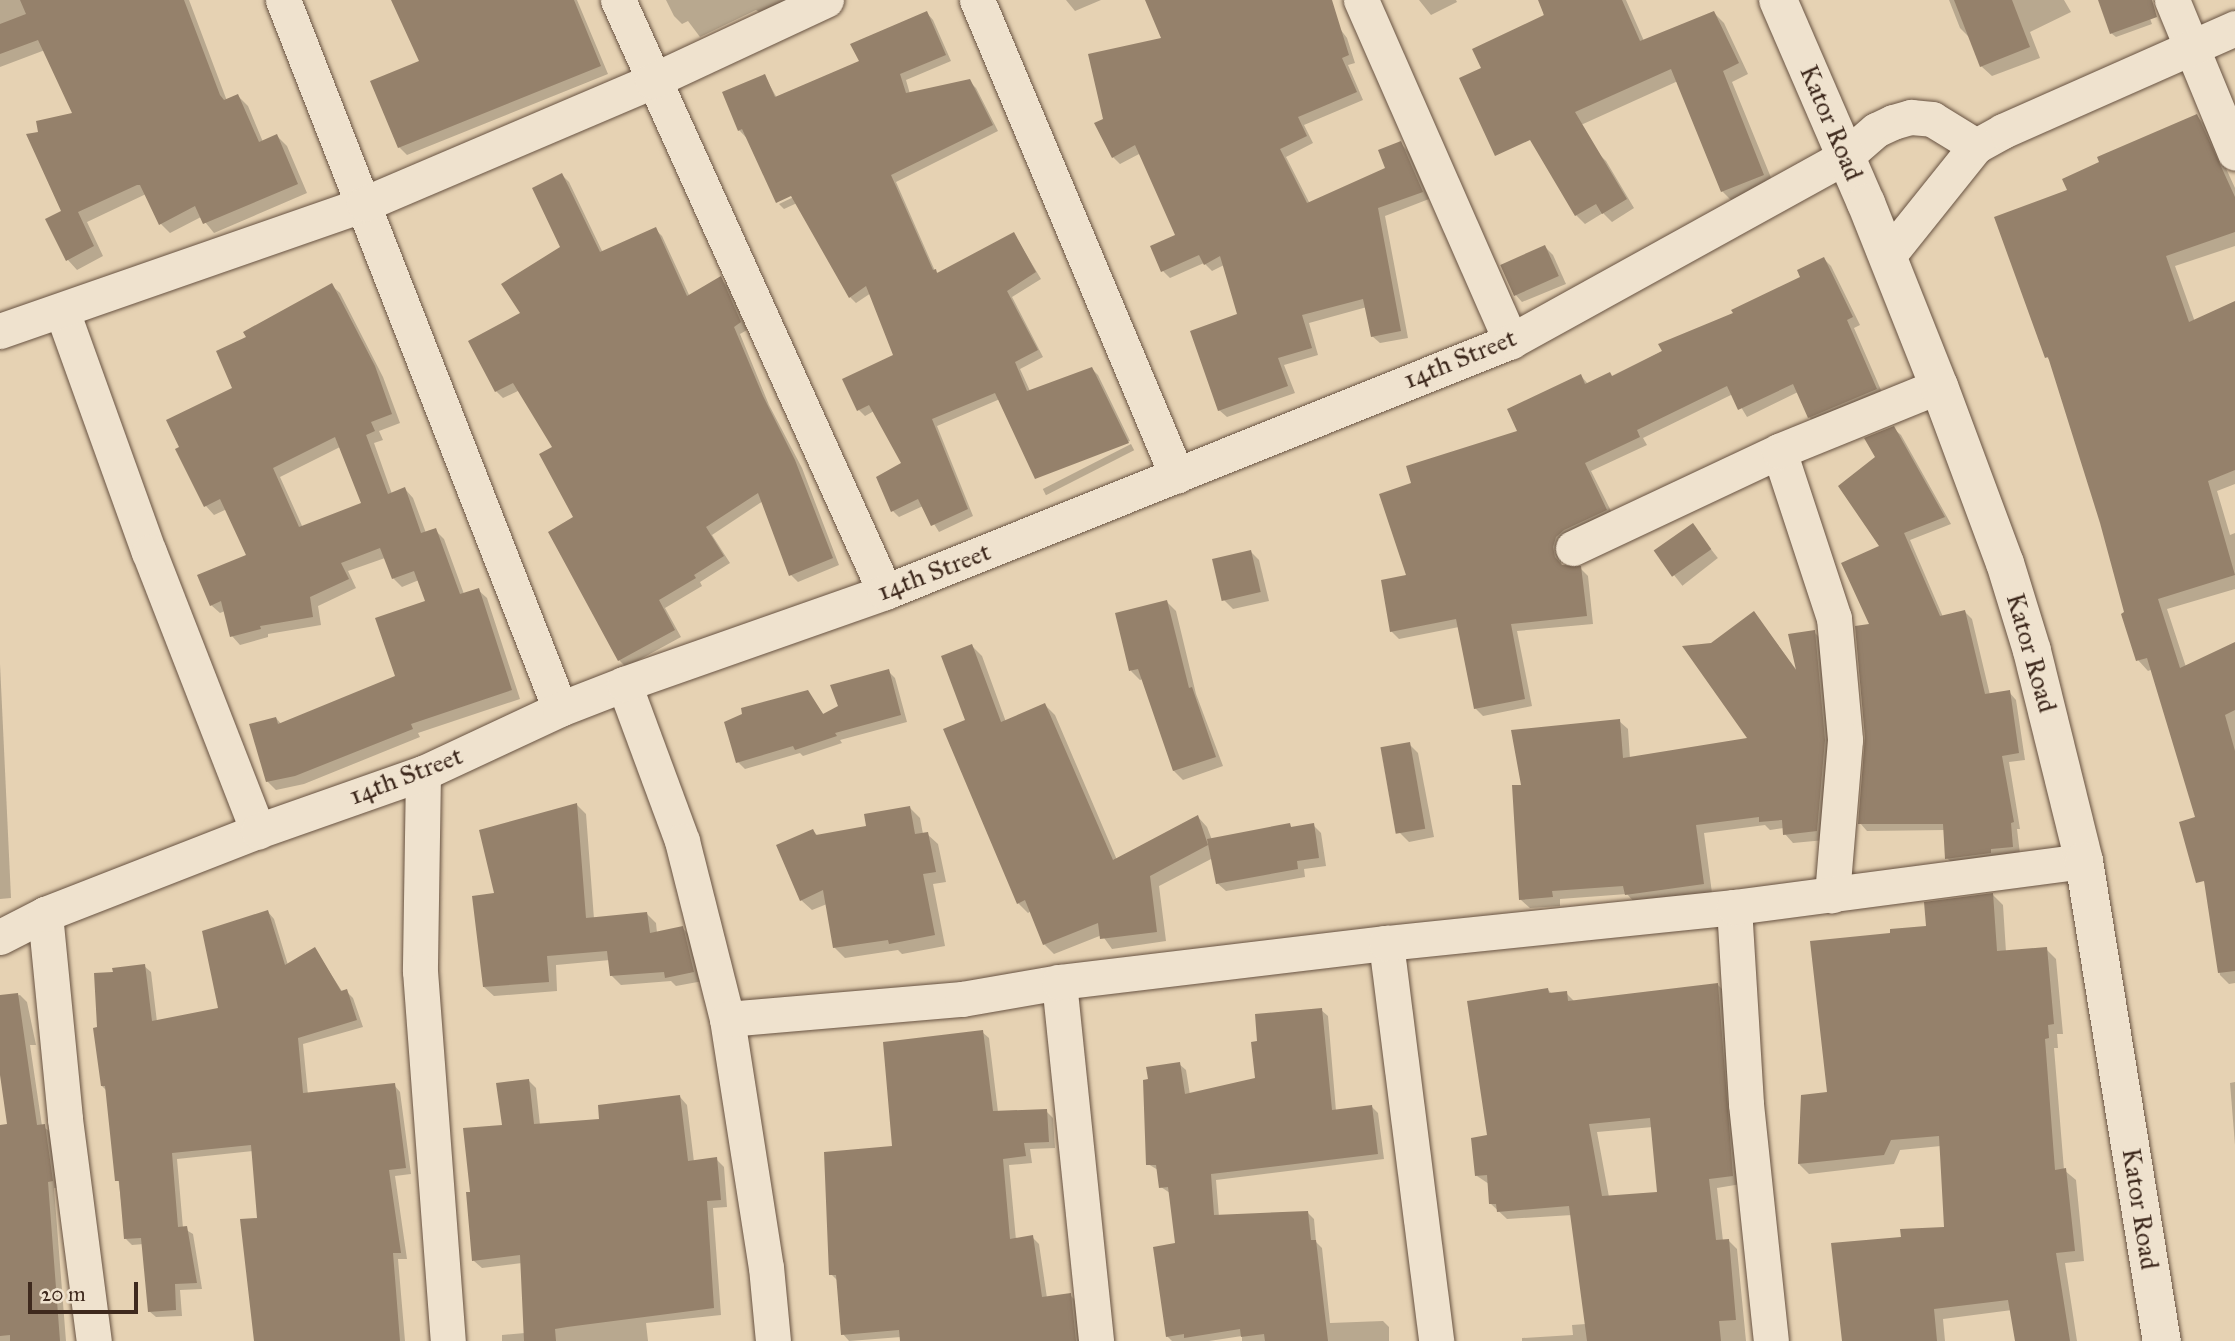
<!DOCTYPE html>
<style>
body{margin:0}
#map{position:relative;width:2235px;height:1341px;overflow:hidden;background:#e6d2b3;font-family:"IM FELL Great Primer",serif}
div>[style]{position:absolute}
.shadow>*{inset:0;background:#0003;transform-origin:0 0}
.building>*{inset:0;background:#95816b;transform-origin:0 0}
.roads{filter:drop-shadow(0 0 2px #685342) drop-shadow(0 0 2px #685342)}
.minor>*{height:35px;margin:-17.5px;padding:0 17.5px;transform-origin:17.5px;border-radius:17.5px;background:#efe2ce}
.secondary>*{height:38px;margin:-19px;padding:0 19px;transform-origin:19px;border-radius:19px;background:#efe2ce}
span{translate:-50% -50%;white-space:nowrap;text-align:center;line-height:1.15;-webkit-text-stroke:5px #efe2ce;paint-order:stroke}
.street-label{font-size:26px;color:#3e291d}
.scale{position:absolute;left:28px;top:1282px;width:110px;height:32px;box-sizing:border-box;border:4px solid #3e291d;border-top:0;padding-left:9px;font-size:21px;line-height:24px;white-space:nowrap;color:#3e291d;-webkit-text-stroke:5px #efe2ce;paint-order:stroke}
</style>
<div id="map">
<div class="shadow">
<i style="clip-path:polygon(0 0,189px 0,227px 101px,238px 96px,248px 106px,263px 142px,277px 136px,287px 146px,307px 193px,214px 233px,201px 217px,170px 233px,161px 224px,146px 194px,87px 222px,103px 256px,77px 270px,68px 260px,47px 220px,63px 212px,41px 134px,75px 115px,45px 50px,0 67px)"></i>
<i style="clip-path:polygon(393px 0,577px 0,608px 74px,407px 155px,399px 147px,422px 62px)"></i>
<i style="clip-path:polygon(666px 0,788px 0,759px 12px,756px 10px,700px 37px,688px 21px,682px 24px,674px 16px)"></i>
<i style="clip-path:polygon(1066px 0,1101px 0,1075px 11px)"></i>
<i style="clip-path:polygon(1147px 0,1318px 0,1347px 38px,1355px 63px,1348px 65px,1363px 100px,1304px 125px,1313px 143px,1286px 157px,1310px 204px,1388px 169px,1401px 144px,1408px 151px,1429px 199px,1385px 216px,1408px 338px,1380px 343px,1372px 336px,1367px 307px,1309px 323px,1318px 355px,1284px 365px,1295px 393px,1227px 417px,1219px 410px,1239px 315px,1224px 265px,1212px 271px,1204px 263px,1170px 278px,1163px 271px,1177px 236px,1141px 153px,1120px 164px,1113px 157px,1105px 119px,1164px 39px)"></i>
<i style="clip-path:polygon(1419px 0,1456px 0,1457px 2px,1431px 15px)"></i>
<i style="clip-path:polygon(1540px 0,1626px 0,1644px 41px,1714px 13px,1724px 23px,1748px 74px,1732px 82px,1774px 185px,1733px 202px,1722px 191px,1678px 81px,1572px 129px)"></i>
<i style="clip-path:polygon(1949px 0,2064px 0,2071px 12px,2030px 32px,2040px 58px,1992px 76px,1981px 66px,1971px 39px,1960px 28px)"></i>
<i style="clip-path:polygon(2114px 0,2143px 0,2152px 24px,2116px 37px,2111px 33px)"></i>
<i style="clip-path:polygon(927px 13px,933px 20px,951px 61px,906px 80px,910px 94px,969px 81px,976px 88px,998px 131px,896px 182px,935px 271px,939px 274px,1014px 234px,1041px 279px,1012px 297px,1043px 357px,1020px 369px,1030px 391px,1092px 369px,1098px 375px,1130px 441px,1036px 476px,1000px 399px,937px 426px,973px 516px,939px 532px,923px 506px,899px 517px,893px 511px,903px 464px,874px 411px,865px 416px,859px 410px,895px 356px,871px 293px,856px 303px,850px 297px,797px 203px,784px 209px,779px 204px,800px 194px,739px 130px,765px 77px,777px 98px,861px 62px)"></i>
<i style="clip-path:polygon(2197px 116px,2207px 127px,2235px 188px,2235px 246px,2175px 266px,2195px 322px,2235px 313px,2235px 484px,2217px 491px,2230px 535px,2235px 533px,2235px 589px,2167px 609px,2186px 667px,2235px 644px,2235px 864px,2197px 819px,2153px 669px,2148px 671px,2138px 660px,2102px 522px,2051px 362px,2047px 357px,2069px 191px)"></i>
<i style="clip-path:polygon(1597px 152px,1606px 161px,1634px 208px,1612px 222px,1603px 213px,1585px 224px,1576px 215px,1551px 172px)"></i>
<i style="clip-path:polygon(562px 175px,569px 182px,603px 253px,655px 229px,662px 236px,690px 297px,720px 279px,727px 285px,747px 330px,740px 334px,769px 405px,802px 468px,839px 565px,798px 582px,791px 575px,763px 501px,712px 535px,730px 563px,700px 582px,702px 586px,665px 608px,681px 637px,626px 667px,619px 660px,554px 448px,520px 390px,503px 398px,496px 391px,522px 314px,563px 247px)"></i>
<i style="clip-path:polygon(1545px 247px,1553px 255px,1566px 284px,1522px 302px,1514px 293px)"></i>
<i style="clip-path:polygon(1824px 259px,1831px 266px,1860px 325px,1854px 328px,1884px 397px,1816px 424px,1809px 417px,1798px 392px,1747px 417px,1733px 394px,1643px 438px,1647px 445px,1591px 471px,1614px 517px,1560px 555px,1562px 567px,1580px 568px,1588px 576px,1593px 624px,1517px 631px,1532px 706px,1483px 716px,1475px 708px,1459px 627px,1399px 639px,1391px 631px,1409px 576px,1413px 484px,1520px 432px,1581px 376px,1588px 384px,1613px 377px,1803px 277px)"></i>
<i style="clip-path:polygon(evenodd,331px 285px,340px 293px,383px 377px,400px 423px,379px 431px,383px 440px,374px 443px,392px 494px,405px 489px,413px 498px,426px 533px,435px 530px,444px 539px,464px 594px,478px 590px,487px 598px,520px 699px,418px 733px,420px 737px,304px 784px,276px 790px,267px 781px,276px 718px,282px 725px,397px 677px,427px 602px,419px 580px,402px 587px,393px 578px,385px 558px,348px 571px,356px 588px,318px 606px,321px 625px,268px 634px,268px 637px,240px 645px,232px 636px,225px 611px,220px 613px,211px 605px,248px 556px,227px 509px,214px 515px,206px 506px,249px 338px,331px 285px,340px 447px,363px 504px,303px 528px,280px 477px,340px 447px)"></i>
<i style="clip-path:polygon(1893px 428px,1901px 435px,1951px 524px,1910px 540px,1943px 617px,1965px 612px,1972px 619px,1990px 695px,2009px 692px,2016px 700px,2025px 760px,2009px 762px,2020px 829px,2017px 829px,2020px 854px,1954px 865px,1947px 858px,1945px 830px,1867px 831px,1860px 823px,1871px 625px,1882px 547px,1877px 457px)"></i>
<i style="left:1131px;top:444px;width:7px;height:99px;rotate:63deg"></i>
<i style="left:1692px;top:525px;width:42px;height:45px;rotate:52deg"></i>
<i style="clip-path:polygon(1250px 551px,1259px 560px,1269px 601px,1233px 609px,1224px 600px)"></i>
<i style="clip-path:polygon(1167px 602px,1176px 611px,1196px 694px,1223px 766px,1183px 780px,1174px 771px,1143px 679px,1140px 680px,1131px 671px)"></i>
<i style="clip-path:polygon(1754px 613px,1798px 672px,1814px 632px,1823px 641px,1833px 750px,1825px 840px,1793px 843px,1785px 834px,1784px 828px,1770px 830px,1765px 825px,1704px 833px,1712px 893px,1635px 903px,1627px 894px,1560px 899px,1560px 906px,1530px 908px,1521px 900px,1523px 786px,1619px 721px,1628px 729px,1630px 759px,1750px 739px,1711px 644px)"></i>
<i style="clip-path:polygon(972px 646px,982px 656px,1006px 722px,1045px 705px,1055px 715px,1117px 860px,1198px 817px,1207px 827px,1212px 840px,1289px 825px,1292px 828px,1313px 825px,1321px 833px,1326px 866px,1304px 869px,1305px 877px,1226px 891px,1217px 883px,1213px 858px,1159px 886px,1166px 941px,1112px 949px,1102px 935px,1054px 954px,1044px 944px,1031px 911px,1028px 913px,1018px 903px,967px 721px)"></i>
<i style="clip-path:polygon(0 664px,11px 898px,0 899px)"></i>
<i style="clip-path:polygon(888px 671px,895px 678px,907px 722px,840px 740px,842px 743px,803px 756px,800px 753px,745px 769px,738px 762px,808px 692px,824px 715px,840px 707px)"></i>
<i style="clip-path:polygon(1409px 744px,1418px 753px,1434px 837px,1409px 842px,1400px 833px)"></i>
<i style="clip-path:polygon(577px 805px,586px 814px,594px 919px,646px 913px,656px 923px,657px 933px,682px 928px,692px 937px,703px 981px,676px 986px,671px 981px,621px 985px,611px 975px,610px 960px,556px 965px,557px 991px,494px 996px,484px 987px,497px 894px)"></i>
<i style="clip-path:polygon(909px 807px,920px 818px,923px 834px,927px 834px,938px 844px,946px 882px,933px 884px,945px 946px,902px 954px,898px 950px,845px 958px,834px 947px,827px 904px,812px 910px,801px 900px,813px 831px,818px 836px,868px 827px)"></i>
<i style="clip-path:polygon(1993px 895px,2003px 905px,2006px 952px,2046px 949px,2056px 959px,2063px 1034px,2057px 1034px,2058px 1048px,2054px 1048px,2064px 1170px,2076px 1180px,2084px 1261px,2065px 1263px,2077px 1341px,2016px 1341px,2012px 1310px,1943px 1319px,1945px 1341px,1844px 1341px,1903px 1239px,1946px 1228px,1941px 1146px,1900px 1150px,1894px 1164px,1809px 1174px,1799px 1164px,1892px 935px,1928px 928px)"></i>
<i style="clip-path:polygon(2235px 898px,2235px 983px,2229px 984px,2220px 975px,2209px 901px)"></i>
<i style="clip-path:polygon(268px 912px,274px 919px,288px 965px,315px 949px,343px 993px,346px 991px,353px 998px,363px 1027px,303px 1044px,308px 1095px,394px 1085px,400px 1092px,411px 1174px,395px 1176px,407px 1259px,398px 1259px,405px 1341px,255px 1341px,259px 1220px,253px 1151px,177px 1159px,183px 1228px,193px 1234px,202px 1289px,180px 1290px,182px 1316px,156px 1317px,149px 1311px,144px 1244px,132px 1245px,126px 1239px,107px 1091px,102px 1086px,99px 1029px,114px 973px,144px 966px,151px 972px,157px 1022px,220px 1009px)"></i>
<i style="clip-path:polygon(evenodd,1718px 985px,1726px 993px,1741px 1184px,1717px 1188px,1723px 1241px,1728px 1240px,1737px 1249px,1746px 1341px,1522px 1341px,1522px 1338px,1573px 1335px,1572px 1325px,1586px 1324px,1572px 1215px,1507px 1219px,1490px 1203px,1489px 1184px,1477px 1176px,1489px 1137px,1548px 990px,1552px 994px,1566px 993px,1575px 1002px,1718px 985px,1653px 1127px,1659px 1194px,1609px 1197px,1597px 1132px,1653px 1127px)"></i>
<i style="clip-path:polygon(20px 995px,27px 1002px,36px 1045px,30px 1045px,42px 1126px,52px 1133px,59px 1188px,54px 1188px,66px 1341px,0 1341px,0 1126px,9px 1126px,0 1063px,0 999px)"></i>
<i style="clip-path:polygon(1321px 1010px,1328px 1016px,1336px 1111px,1372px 1107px,1378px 1113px,1384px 1159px,1216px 1180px,1219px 1217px,1307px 1212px,1314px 1219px,1316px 1242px,1322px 1248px,1330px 1323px,1383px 1321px,1389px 1327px,1389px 1341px,1242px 1341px,1242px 1336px,1209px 1341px,1172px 1341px,1167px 1336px,1177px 1244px,1170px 1193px,1161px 1187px,1158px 1170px,1148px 1164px,1179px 1064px,1186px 1070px,1190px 1095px,1256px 1079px)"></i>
<i style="clip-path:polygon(982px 1032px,989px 1038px,998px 1112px,1046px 1111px,1053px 1118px,1055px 1148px,1030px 1149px,1032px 1163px,1009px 1165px,1016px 1240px,1032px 1237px,1039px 1244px,1047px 1298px,1070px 1295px,1077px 1302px,1083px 1341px,901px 1341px,901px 1337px,849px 1341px,843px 1334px,838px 1281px,831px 1274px,894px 1147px)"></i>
<i style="clip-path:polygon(528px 1080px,536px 1088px,540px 1125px,601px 1120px,680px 1097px,687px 1105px,694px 1162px,716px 1159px,724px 1167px,727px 1207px,713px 1208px,721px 1315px,646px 1323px,648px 1341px,502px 1341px,502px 1335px,525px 1333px,522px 1263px,482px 1268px,474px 1261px,472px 1193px)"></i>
<i style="clip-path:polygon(2235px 1082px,2235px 1145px,2230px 1083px)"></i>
</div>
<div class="building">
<i style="clip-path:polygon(20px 0,184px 0,220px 95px,224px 100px,238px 94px,259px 142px,277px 134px,298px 184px,203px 224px,195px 206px,159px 225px,140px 185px,137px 185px,78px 212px,94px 246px,66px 261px,45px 219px,61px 211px,26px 134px,38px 132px,36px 121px,72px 113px,38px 40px,0 54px,0 24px,26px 14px)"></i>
<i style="clip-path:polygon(391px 0,574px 0,601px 66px,398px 148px,370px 81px,419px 61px)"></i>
<i style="clip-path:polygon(1145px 0,1332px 0,1349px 55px,1342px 58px,1357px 92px,1298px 117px,1307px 136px,1280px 149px,1307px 203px,1385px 168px,1378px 150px,1401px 141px,1423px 192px,1378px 208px,1401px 331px,1371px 337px,1363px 299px,1302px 315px,1312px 348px,1278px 358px,1288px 386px,1218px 411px,1190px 331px,1237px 314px,1220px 256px,1204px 265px,1199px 255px,1161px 272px,1150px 246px,1175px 235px,1135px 145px,1112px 158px,1094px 123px,1103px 119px,1088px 54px,1161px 38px)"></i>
<i style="clip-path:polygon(1538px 0,1622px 0,1640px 41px,1714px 11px,1739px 63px,1723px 71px,1764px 175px,1721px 192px,1671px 69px,1575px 112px,1627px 199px,1602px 214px,1596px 204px,1575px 216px,1530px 140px,1495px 156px,1459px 78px,1481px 68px,1472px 49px,1544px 15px)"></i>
<i style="clip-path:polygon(1954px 0,2012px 0,2030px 47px,1980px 67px)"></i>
<i style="clip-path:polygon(2098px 0,2152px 0,2157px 17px,2110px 34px)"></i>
<i style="clip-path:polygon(927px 11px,946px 55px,900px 74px,906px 93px,970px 79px,993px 125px,891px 175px,933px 270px,936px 269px,937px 273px,1014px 232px,1036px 272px,1007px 291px,1038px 350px,1015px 362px,1027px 391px,1092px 367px,1129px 443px,1035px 479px,995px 393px,932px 419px,968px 509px,931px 526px,918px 499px,891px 512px,876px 477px,901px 463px,869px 405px,857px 411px,842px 379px,893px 355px,866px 286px,849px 298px,791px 196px,776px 203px,742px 129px,738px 131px,722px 92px,765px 74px,775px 97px,859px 61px,850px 44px)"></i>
<i style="clip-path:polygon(2197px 114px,2235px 197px,2235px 232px,2166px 256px,2189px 322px,2235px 301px,2235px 470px,2208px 481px,2235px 575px,2158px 599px,2180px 668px,2235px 642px,2235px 710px,2225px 715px,2235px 751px,2235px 971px,2218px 973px,2204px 881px,2196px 883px,2179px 822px,2195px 817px,2147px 658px,2136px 661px,2121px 614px,2124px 612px,2100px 523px,2048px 357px,2045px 358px,1994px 217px,2067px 190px,2062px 179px,2099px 162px,2097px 157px)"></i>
<i style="clip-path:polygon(562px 173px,600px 252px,656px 227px,687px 296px,721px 276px,741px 322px,734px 327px,763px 396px,795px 460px,833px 558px,789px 576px,758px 493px,706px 527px,724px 556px,694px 575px,696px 578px,659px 600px,675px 630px,618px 661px,548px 532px,573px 517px,539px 454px,552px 447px,513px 383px,495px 392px,468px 341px,520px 313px,501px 284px,560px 247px,532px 188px)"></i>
<i style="left:1545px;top:245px;width:34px;height:49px;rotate:66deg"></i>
<i style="clip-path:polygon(1824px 257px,1853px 317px,1847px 320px,1877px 389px,1808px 418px,1793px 384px,1738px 410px,1727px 386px,1637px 430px,1640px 437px,1585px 463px,1607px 510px,1564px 530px,1556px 537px,1553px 547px,1555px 557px,1562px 565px,1581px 566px,1587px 616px,1511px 624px,1525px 699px,1474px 709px,1456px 619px,1390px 632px,1381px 580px,1406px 575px,1379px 494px,1411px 483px,1406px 466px,1517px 431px,1507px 409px,1581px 374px,1585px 384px,1610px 372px,1612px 376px,1662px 351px,1658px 344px,1733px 313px,1731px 310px,1800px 277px,1797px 270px)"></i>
<i style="clip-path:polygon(evenodd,332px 283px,375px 366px,392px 414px,371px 422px,375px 431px,366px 435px,388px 494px,405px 487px,421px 533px,436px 528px,460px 594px,479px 588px,512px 690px,411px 724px,413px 729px,295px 776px,266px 782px,249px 724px,276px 717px,278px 724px,395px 676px,375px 618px,425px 601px,414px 571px,392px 579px,380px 548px,341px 563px,349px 579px,310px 597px,313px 617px,260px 626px,261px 629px,230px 637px,221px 601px,210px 606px,197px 575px,246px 555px,220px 499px,204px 507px,175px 449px,179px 447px,166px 420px,232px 388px,216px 351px,246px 337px,243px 332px,332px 283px,335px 437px,361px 503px,299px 527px,273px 468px,335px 437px)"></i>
<i style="clip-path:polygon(1894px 426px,1945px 517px,1904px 533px,1940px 616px,1965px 610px,1985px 694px,2010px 690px,2019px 753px,2002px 756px,2014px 822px,2011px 823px,2013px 847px,1991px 849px,1991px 853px,1945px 859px,1943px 824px,1858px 824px,1865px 738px,1855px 626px,1869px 624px,1841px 563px,1879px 546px,1838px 486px,1875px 457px,1864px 438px)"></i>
<i style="left:1693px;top:523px;width:32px;height:48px;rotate:55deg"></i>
<i style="left:1251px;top:550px;width:43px;height:40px;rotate:77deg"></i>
<i style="clip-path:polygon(1167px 600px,1189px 688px,1192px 687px,1216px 757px,1173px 771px,1138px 669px,1129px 671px,1115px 613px)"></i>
<i style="clip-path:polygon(1754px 611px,1796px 670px,1788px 634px,1815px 630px,1825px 740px,1817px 831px,1783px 835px,1782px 820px,1759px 822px,1759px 817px,1696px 825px,1704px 884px,1625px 895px,1623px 886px,1552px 891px,1553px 897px,1519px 900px,1512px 785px,1521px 785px,1511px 730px,1620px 719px,1623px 758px,1747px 738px,1682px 646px,1711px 643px)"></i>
<i style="clip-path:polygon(972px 644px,1001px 722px,1045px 703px,1113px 860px,1198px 815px,1208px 845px,1150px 876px,1157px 932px,1100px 939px,1098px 923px,1043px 945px,1025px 900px,1017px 904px,943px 729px,965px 720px,941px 656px)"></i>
<i style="clip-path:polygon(889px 669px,901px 715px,835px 733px,837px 736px,795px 750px,793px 746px,736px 763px,724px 722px,742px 714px,741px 708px,808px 690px,823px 714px,838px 706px,830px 685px)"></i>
<i style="left:1410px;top:742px;width:88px;height:30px;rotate:80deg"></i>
<i style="clip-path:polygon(577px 803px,586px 918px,647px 912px,650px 933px,683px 926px,694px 972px,665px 978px,664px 972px,610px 976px,607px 951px,547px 956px,549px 982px,483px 987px,472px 896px,494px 893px,479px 830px)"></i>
<i style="clip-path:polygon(910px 806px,915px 834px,928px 832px,936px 872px,923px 874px,935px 935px,889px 944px,888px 940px,833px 948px,823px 890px,800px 901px,776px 845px,813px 829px,816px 835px,866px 826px,864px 814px)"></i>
<i style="clip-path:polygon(1290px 823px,1291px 827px,1314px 823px,1319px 858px,1297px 861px,1298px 869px,1216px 884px,1207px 839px)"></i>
<i style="clip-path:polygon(1993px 893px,1997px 951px,2047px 947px,2054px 1024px,2048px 1025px,2049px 1038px,2045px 1039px,2055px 1170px,2066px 1168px,2075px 1251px,2056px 1253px,2070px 1341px,2015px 1341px,2008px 1300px,1934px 1309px,1937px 1341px,1842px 1341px,1831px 1243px,1901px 1237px,1900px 1229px,1944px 1227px,1939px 1136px,1891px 1140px,1884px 1155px,1798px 1164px,1801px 1095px,1827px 1092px,1810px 941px,1890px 933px,1890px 929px,1926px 926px,1924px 902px)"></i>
<i style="clip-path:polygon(268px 910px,285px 965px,315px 947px,341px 991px,347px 989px,357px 1020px,298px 1038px,303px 1093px,395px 1083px,406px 1168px,389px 1170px,401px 1253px,393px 1253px,400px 1341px,254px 1341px,240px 1219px,257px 1218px,251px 1145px,172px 1153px,178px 1227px,187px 1226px,197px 1283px,175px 1284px,176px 1310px,148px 1312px,141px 1238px,124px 1239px,119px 1181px,115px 1181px,105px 1086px,101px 1086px,93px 1028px,97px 1027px,94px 973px,113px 972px,112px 968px,145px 964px,152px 1021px,218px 1008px,202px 931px)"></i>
<i style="clip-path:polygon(evenodd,1718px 983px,1733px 1176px,1709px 1179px,1716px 1240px,1729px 1239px,1736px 1320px,1719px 1321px,1721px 1341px,1587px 1341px,1569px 1206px,1497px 1212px,1496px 1204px,1489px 1204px,1487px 1175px,1475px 1176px,1471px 1138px,1487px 1135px,1467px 1001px,1548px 988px,1549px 993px,1567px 991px,1568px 1001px,1718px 983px,1650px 1118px,1657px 1192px,1602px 1196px,1589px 1124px,1650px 1118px)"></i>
<i style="clip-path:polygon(18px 993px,37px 1125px,45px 1124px,53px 1181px,48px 1182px,60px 1341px,10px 1341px,10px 1335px,0 1336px,0 1125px,7px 1124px,0 1075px,0 995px)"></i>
<i style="clip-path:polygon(1322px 1008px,1332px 1110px,1372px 1105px,1378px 1154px,1211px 1174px,1214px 1215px,1308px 1211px,1311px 1240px,1316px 1240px,1328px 1341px,1265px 1341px,1264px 1334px,1241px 1337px,1240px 1329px,1184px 1338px,1184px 1334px,1166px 1337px,1153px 1247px,1175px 1243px,1168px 1187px,1159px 1188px,1156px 1165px,1146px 1165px,1143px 1080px,1148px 1079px,1146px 1067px,1180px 1062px,1185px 1094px,1255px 1078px,1251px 1042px,1257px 1041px,1255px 1014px)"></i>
<i style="clip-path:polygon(983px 1030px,993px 1111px,1047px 1109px,1049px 1142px,1024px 1143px,1026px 1156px,1003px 1159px,1010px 1239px,1033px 1235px,1042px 1297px,1071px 1293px,1076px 1341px,900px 1341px,899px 1330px,841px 1335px,836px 1275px,829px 1275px,824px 1152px,892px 1146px,883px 1042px)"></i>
<i style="clip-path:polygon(529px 1079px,534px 1124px,599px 1119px,598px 1105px,680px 1095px,688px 1161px,717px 1157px,721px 1200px,707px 1201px,714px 1308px,567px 1327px,555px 1329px,556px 1341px,524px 1341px,520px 1255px,472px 1261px,466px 1192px,470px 1192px,463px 1128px,502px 1125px,496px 1083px)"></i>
</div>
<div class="roads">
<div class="minor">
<i style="left:283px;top:0;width:761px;rotate:68.66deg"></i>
<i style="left:618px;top:0;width:649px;rotate:65.72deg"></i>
<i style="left:977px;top:0;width:516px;rotate:67.21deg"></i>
<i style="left:1361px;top:0;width:373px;rotate:66.3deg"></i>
<i style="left:2172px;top:0;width:165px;rotate:67.6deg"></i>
<i style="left:1887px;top:257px;width:142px;rotate:-51.3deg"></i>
<i style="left:1976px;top:146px;width:31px;rotate:-29deg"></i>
<i style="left:2003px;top:131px;width:254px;rotate:-23.9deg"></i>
<i style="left:62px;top:311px;width:256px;rotate:70.2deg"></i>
<i style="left:149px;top:552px;width:300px;rotate:68.7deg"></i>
<i style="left:0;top:331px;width:386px;rotate:-19.2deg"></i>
<i style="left:364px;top:204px;width:313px;rotate:-23.1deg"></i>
<i style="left:652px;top:81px;width:192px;rotate:-25deg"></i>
<i style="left:1779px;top:451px;width:176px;rotate:71.8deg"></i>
<i style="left:1834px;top:618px;width:122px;rotate:84.8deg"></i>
<i style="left:1845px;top:740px;width:156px;rotate:94.8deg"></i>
<i style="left:1573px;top:548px;width:228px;rotate:-25.2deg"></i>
<i style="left:1779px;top:451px;width:173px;rotate:-22.1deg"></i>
<i style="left:624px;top:684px;width:167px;rotate:69.7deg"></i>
<i style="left:682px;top:841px;width:184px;rotate:75.8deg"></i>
<i style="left:727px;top:1019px;width:251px;rotate:81.1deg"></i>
<i style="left:766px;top:1267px;width:74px;rotate:84.6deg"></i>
<i style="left:423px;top:773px;width:198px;rotate:90.9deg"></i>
<i style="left:420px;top:971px;width:371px;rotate:85.7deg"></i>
<i style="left:1734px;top:907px;width:197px;rotate:86.5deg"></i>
<i style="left:1746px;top:1104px;width:238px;rotate:84deg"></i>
<i style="left:45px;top:914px;width:206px;rotate:84.4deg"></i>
<i style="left:65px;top:1119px;width:224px;rotate:82.6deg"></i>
<i style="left:0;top:937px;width:51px;rotate:-27.1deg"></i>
<i style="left:45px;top:914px;width:229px;rotate:-21.3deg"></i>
<i style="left:258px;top:831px;width:175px;rotate:-19.4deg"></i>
<i style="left:423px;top:773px;width:151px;rotate:-25deg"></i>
<i style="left:560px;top:709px;width:69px;rotate:-21.3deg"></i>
<i style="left:624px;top:684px;width:277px;rotate:-19.4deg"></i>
<i style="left:885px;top:592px;width:674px;rotate:-21.85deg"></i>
<i style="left:1511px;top:341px;width:383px;rotate:-28.9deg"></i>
<i style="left:1846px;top:156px;width:40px;rotate:-41deg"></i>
<i style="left:1876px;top:130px;width:19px;rotate:-25deg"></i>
<i style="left:1893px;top:122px;width:19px;rotate:-16deg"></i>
<i style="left:1911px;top:117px;width:21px;rotate:5deg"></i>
<i style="left:1932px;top:119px;width:52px;rotate:31.5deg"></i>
<i style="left:1386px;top:943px;width:401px;rotate:82.8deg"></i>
<i style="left:1059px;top:982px;width:361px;rotate:84.1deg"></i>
<i style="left:727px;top:1019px;width:236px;rotate:-4.9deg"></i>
<i style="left:962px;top:999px;width:98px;rotate:-9.9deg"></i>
<i style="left:1059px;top:982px;width:329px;rotate:-6.8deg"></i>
<i style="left:1386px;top:943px;width:350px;rotate:-5.9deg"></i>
<i style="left:1734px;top:907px;width:353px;rotate:-7.5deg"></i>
</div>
<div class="secondary">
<i style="left:1778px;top:0;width:221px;rotate:66.6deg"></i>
<i style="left:1866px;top:203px;width:197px;rotate:68.3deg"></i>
<i style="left:1939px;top:386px;width:189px;rotate:69.6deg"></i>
<i style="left:2005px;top:563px;width:92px;rotate:72.9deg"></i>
<i style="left:2032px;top:651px;width:216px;rotate:76.1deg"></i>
<i style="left:2084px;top:861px;width:486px;rotate:80.8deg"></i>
</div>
</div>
<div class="street-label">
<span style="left:1831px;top:123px;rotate:67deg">Kator Road</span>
<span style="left:1460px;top:359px;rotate:-22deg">14th Street</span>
<span style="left:934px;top:572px;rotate:-21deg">14th Street</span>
<span style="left:2031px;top:653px;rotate:74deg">Kator Road</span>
<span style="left:406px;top:776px;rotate:-21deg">14th Street</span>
<span style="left:2140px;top:1209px;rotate:81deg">Kator Road</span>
</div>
<div class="scale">20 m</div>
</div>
